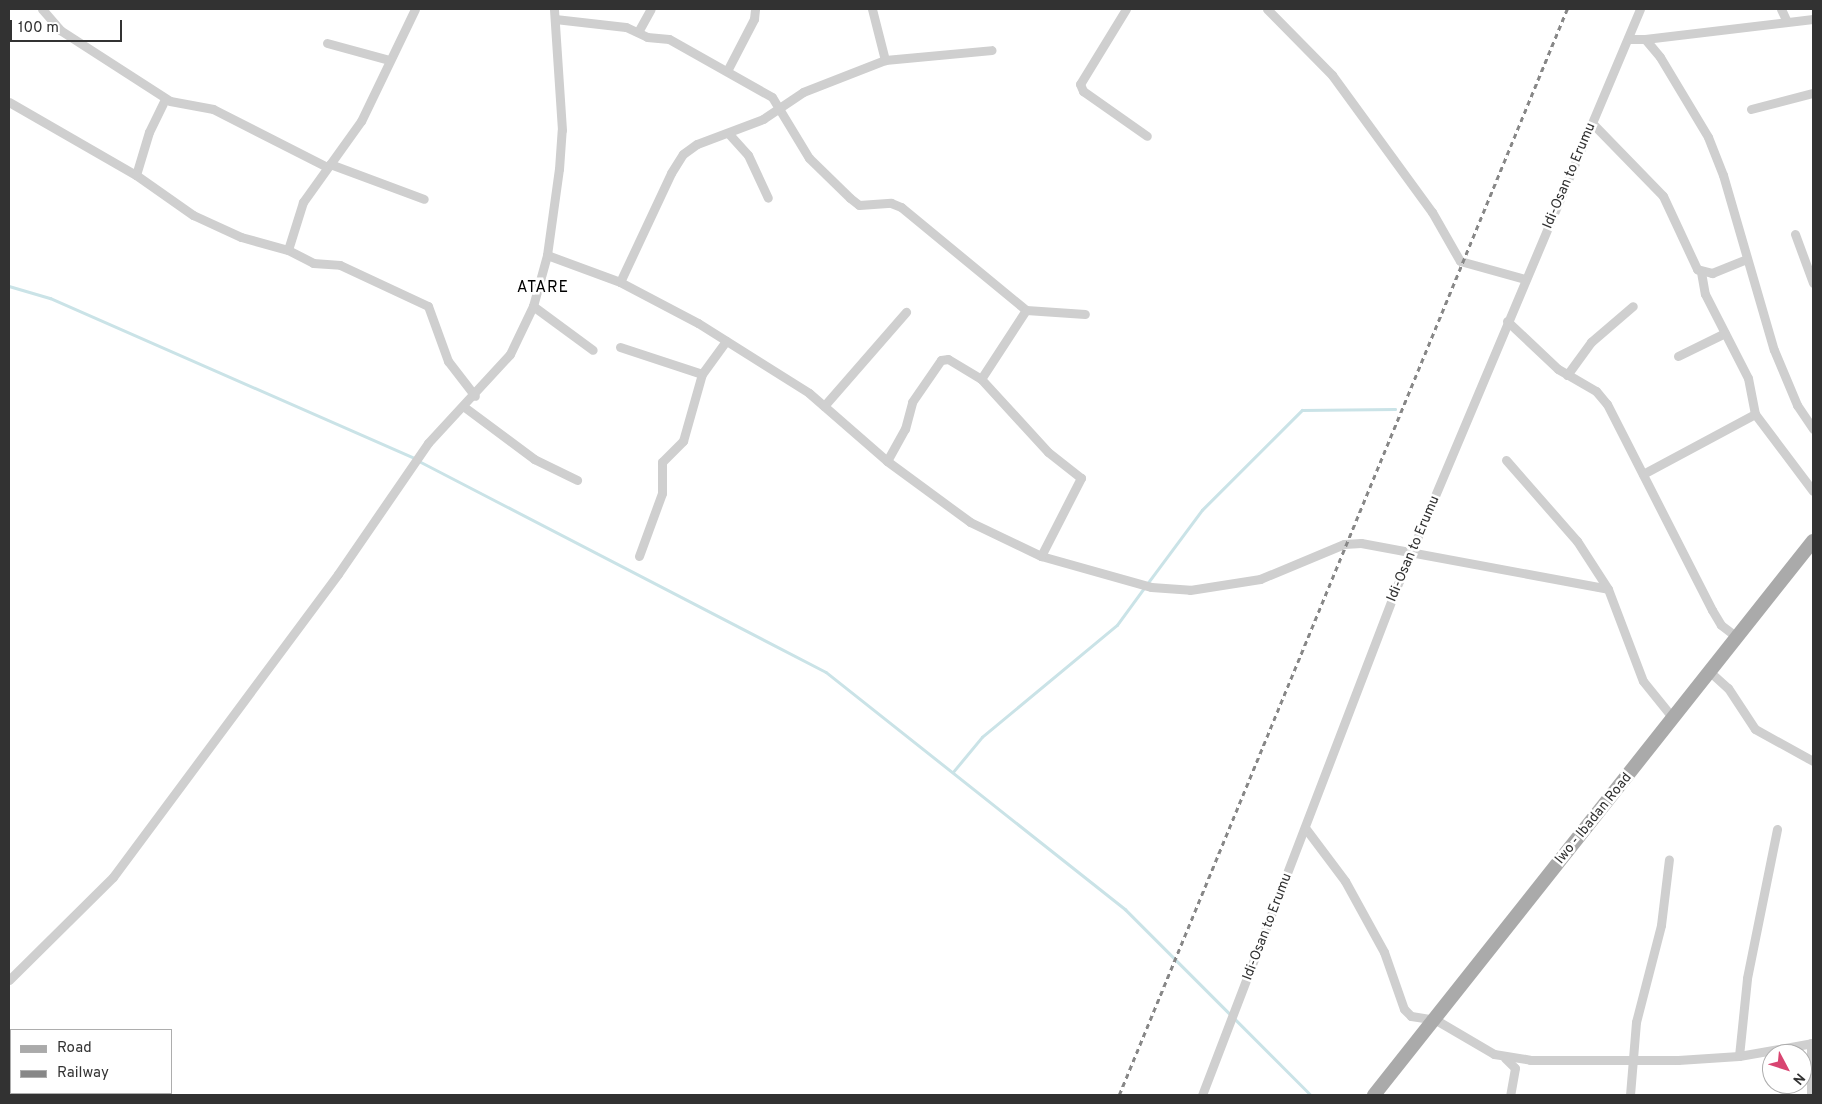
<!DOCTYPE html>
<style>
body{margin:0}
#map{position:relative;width:1822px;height:1104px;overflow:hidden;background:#fff;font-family:Overpass,sans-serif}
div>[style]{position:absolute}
.stream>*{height:2.5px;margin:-1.25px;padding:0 1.25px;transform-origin:1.25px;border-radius:1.25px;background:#cae3e7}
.street>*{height:9px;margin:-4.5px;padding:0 4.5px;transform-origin:4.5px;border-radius:4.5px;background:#cfcfcf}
.primary>*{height:14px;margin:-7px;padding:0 7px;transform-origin:7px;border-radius:7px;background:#aaa}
.rail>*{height:2.5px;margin-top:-1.25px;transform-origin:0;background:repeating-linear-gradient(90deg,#878787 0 5px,transparent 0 9px)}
span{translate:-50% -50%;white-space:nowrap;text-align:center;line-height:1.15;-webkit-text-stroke:5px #fff;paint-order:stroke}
.street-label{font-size:14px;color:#323232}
.quarter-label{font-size:16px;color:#000;letter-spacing:1px}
.frame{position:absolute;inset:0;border:10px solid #323232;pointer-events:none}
.legend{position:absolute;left:10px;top:1029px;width:162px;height:65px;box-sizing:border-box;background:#fff;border:1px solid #adadad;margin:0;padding:6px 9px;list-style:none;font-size:15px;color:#323232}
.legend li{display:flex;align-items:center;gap:10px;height:25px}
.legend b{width:25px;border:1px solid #adadad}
.north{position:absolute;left:1762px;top:1044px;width:50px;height:50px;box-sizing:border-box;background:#fff;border:1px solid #adadad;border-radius:50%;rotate:130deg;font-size:14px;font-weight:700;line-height:20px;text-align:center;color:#323232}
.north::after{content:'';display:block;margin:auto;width:18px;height:22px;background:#d84571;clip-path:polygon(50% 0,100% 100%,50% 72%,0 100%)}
.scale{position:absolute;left:10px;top:20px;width:112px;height:22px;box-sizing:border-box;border:2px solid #323232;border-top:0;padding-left:6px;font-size:15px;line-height:18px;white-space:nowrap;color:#323232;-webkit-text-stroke:4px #fff;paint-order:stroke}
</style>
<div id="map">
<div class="stream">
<i style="left:9px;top:286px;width:43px;rotate:16.3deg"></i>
<i style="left:50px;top:298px;width:398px;rotate:23.7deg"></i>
<i style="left:419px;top:461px;width:458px;rotate:27.4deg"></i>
<i style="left:826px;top:672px;width:382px;rotate:38.4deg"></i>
<i style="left:1125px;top:909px;width:150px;rotate:45deg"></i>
<i style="left:1147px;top:584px;width:92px;rotate:-53.4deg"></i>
<i style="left:1202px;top:510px;width:141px;rotate:-45deg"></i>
<i style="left:1302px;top:410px;width:93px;rotate:-0.6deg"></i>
<i style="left:953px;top:772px;width:45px;rotate:-50.4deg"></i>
<i style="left:982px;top:737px;width:175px;rotate:-39.7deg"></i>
<i style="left:1117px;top:625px;width:46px;rotate:-53.9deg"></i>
<i style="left:1235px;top:1019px;width:107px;rotate:45deg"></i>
</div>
<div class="street">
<i style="left:42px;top:9px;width:28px;rotate:49deg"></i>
<i style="left:60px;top:30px;width:131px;rotate:32.8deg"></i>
<i style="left:170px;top:101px;width:44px;rotate:10.5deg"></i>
<i style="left:213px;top:109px;width:128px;rotate:27deg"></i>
<i style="left:415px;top:9px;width:124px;rotate:115.7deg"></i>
<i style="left:361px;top:121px;width:100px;rotate:125.6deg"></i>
<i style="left:303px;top:202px;width:50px;rotate:107.4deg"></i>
<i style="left:288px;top:250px;width:28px;rotate:27deg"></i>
<i style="left:313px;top:263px;width:27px;rotate:4deg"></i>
<i style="left:340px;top:265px;width:97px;rotate:25deg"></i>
<i style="left:428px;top:306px;width:59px;rotate:70deg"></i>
<i style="left:448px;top:361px;width:44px;rotate:52.4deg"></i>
<i style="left:872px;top:9px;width:53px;rotate:75.7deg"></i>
<i style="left:1126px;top:9px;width:88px;rotate:121.5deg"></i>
<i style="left:1080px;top:84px;width:8px;rotate:67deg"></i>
<i style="left:1083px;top:91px;width:78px;rotate:35.1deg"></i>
<i style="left:1267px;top:9px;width:93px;rotate:45.4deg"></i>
<i style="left:1332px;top:75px;width:170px;rotate:53.9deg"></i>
<i style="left:1432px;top:212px;width:56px;rotate:60.3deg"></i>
<i style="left:1460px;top:261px;width:67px;rotate:15.5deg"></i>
<i style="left:1781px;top:9px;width:14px;rotate:65deg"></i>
<i style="left:555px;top:19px;width:71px;rotate:6.4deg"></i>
<i style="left:626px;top:27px;width:23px;rotate:25deg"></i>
<i style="left:647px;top:37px;width:22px;rotate:5deg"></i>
<i style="left:669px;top:39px;width:118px;rotate:29.4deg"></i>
<i style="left:772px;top:97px;width:71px;rotate:58.8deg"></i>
<i style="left:809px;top:158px;width:57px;rotate:44.3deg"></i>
<i style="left:850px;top:198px;width:11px;rotate:38deg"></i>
<i style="left:859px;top:205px;width:32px;rotate:-4deg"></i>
<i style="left:891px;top:203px;width:11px;rotate:22deg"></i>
<i style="left:901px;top:207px;width:162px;rotate:39.5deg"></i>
<i style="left:638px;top:32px;width:26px;rotate:-61deg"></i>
<i style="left:1628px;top:39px;width:17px"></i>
<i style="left:1645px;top:39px;width:23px;rotate:50deg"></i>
<i style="left:1660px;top:57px;width:93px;rotate:59deg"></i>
<i style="left:1708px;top:137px;width:41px;rotate:68.5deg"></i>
<i style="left:1723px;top:175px;width:182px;rotate:73.8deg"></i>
<i style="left:1774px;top:350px;width:60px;rotate:67.3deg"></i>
<i style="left:1797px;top:405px;width:29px;rotate:56deg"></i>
<i style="left:1645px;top:39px;width:169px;rotate:-6.8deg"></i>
<i style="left:327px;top:43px;width:64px;rotate:15.3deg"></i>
<i style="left:727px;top:71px;width:59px;rotate:-62.6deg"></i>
<i style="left:754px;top:19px;width:10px;rotate:-84deg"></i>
<i style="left:9px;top:102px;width:146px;rotate:29.9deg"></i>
<i style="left:136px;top:175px;width:70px;rotate:35.1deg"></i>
<i style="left:193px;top:215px;width:53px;rotate:24.6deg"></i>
<i style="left:241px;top:237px;width:49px;rotate:15.5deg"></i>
<i style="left:1751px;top:109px;width:64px;rotate:-14.5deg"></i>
<i style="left:1593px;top:124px;width:100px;rotate:45.8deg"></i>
<i style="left:1663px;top:196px;width:81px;rotate:65deg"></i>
<i style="left:1697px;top:269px;width:16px;rotate:15deg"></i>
<i style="left:1712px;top:273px;width:37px;rotate:-22deg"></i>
<i style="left:729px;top:134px;width:28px;rotate:48deg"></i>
<i style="left:748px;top:155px;width:47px;rotate:65.1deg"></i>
<i style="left:330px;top:164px;width:100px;rotate:20.4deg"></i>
<i style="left:136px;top:175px;width:45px;rotate:-73.2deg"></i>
<i style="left:149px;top:132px;width:37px;rotate:-64deg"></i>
<i style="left:1795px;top:234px;width:52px;rotate:69.8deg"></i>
<i style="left:547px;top:255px;width:78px;rotate:20.3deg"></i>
<i style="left:620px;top:282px;width:88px;rotate:27.7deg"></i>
<i style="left:698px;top:323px;width:131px;rotate:32.2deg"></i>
<i style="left:809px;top:393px;width:103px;rotate:41.1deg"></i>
<i style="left:887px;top:461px;width:103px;rotate:36.3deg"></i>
<i style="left:970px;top:522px;width:79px;rotate:25.6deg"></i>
<i style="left:1041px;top:556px;width:114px;rotate:15.7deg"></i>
<i style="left:1151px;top:587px;width:39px;rotate:4deg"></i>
<i style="left:1190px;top:590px;width:71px;rotate:-8.9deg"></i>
<i style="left:1260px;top:579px;width:91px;rotate:-22.6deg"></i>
<i style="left:1344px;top:544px;width:17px;rotate:-3deg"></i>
<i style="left:1361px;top:543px;width:251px;rotate:10.5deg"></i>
<i style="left:1608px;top:589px;width:98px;rotate:69.2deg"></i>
<i style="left:1643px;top:681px;width:48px;rotate:51deg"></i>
<i style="left:1701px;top:272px;width:22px;rotate:80deg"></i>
<i style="left:1705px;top:294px;width:94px;rotate:62.9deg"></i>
<i style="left:1748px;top:378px;width:37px;rotate:79deg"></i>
<i style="left:1755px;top:414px;width:96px;rotate:53deg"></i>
<i style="left:620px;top:282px;width:120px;rotate:-64.9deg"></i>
<i style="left:671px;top:173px;width:22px;rotate:-58deg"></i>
<i style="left:683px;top:154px;width:17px;rotate:-36deg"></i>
<i style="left:697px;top:144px;width:71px;rotate:-20.7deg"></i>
<i style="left:763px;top:119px;width:48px;rotate:-34deg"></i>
<i style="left:803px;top:92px;width:88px;rotate:-21.3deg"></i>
<i style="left:885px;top:60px;width:107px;rotate:-5.3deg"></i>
<i style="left:533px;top:306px;width:74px;rotate:36.3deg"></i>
<i style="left:1507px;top:321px;width:70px;rotate:43.3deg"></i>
<i style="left:1558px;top:369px;width:44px;rotate:30.1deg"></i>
<i style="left:1596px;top:391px;width:17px;rotate:50deg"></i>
<i style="left:1607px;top:404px;width:231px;rotate:63deg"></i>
<i style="left:1712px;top:610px;width:17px;rotate:59deg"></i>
<i style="left:1721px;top:625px;width:20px;rotate:37deg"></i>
<i style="left:620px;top:347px;width:86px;rotate:18.2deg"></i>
<i style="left:1678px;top:356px;width:52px;rotate:-26.1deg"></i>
<i style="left:1567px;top:375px;width:41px;rotate:-54deg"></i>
<i style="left:1591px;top:342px;width:55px;rotate:-40.6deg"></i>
<i style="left:463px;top:406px;width:89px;rotate:36.7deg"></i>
<i style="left:534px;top:459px;width:48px;rotate:26deg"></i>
<i style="left:824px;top:406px;width:125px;rotate:-48.9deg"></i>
<i style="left:1506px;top:460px;width:108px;rotate:48.8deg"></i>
<i style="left:1577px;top:541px;width:57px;rotate:57.1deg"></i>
<i style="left:887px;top:461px;width:37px;rotate:-61deg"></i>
<i style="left:905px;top:429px;width:28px;rotate:-75deg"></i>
<i style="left:912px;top:402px;width:51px;rotate:-55.4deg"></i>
<i style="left:941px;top:360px;width:7px;rotate:-8deg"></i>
<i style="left:948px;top:359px;width:39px;rotate:31deg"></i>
<i style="left:1643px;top:474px;width:127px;rotate:-28.2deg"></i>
<i style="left:639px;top:556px;width:67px;rotate:-69.9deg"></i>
<i style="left:662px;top:493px;width:31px;rotate:-90deg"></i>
<i style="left:662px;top:462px;width:30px;rotate:-45deg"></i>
<i style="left:683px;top:441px;width:70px;rotate:-74.2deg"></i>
<i style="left:702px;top:374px;width:41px;rotate:-54deg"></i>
<i style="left:1041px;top:556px;width:88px;rotate:-62.9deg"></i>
<i style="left:1081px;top:478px;width:42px;rotate:-141.8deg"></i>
<i style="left:1048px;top:452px;width:99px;rotate:-132.5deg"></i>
<i style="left:981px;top:379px;width:82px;rotate:-56.9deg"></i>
<i style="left:1026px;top:310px;width:59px;rotate:3.9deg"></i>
<i style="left:1710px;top:672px;width:24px;rotate:42deg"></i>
<i style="left:1728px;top:688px;width:49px;rotate:56.6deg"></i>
<i style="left:1755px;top:729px;width:66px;rotate:28.9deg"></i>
<i style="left:1306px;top:829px;width:65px;rotate:53.1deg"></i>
<i style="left:1345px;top:881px;width:81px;rotate:61.2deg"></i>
<i style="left:1384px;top:952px;width:60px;rotate:70.7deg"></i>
<i style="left:1404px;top:1009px;width:10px;rotate:45deg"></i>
<i style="left:1411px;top:1016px;width:25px;rotate:9deg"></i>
<i style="left:1436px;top:1020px;width:67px;rotate:30.4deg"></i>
<i style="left:1494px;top:1054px;width:36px;rotate:9deg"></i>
<i style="left:1530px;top:1060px;width:148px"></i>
<i style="left:1678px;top:1060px;width:61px;rotate:-3.8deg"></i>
<i style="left:1739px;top:1056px;width:75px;rotate:-10deg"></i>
<i style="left:9px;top:980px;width:146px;rotate:-44.7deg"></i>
<i style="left:113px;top:877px;width:377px;rotate:-53.4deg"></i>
<i style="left:338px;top:574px;width:159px;rotate:-55.5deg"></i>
<i style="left:428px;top:443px;width:121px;rotate:-47.3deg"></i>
<i style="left:510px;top:354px;width:53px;rotate:-64.4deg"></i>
<i style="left:533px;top:306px;width:53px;rotate:-74.6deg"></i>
<i style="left:547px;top:255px;width:87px;rotate:-82.1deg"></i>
<i style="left:559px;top:169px;width:39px;rotate:-86deg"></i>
<i style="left:562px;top:130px;width:121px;rotate:-93.8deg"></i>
<i style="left:1739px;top:1056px;width:78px;rotate:-84.1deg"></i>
<i style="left:1747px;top:978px;width:152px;rotate:-78.6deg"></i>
<i style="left:1505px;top:1058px;width:14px;rotate:45deg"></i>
<i style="left:1515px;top:1068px;width:27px;rotate:100deg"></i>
<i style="left:1202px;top:1095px;width:545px;rotate:-69.04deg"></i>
<i style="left:1397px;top:586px;width:626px;rotate:-67.16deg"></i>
<i style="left:1630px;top:1095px;width:73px;rotate:-85.3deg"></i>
<i style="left:1636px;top:1022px;width:100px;rotate:-75.5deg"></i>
<i style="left:1661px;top:925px;width:66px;rotate:-83.1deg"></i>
<i style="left:1811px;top:1095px;width:52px;rotate:-90deg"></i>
</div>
<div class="primary">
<i style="left:1374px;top:1095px;width:707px;rotate:-51.61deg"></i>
</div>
<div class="rail">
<i style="left:1119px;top:1095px;width:1175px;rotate:-67.58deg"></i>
</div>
<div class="street-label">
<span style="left:1570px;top:176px;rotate:-67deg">Idi-Osan to Erumu</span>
<span style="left:1414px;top:549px;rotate:-67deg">Idi-Osan to Erumu</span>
<span style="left:1594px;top:819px;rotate:-51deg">Iwo - Ibadan Road</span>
<span style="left:1268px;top:927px;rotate:-69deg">Idi-Osan to Erumu</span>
</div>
<div class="quarter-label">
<span style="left:543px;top:288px">ATARE</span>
</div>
<div class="frame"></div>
<ul class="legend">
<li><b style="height:6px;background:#aaa"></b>Road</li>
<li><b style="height:6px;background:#878787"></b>Railway</li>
</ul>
<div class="north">N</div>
<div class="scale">100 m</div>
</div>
